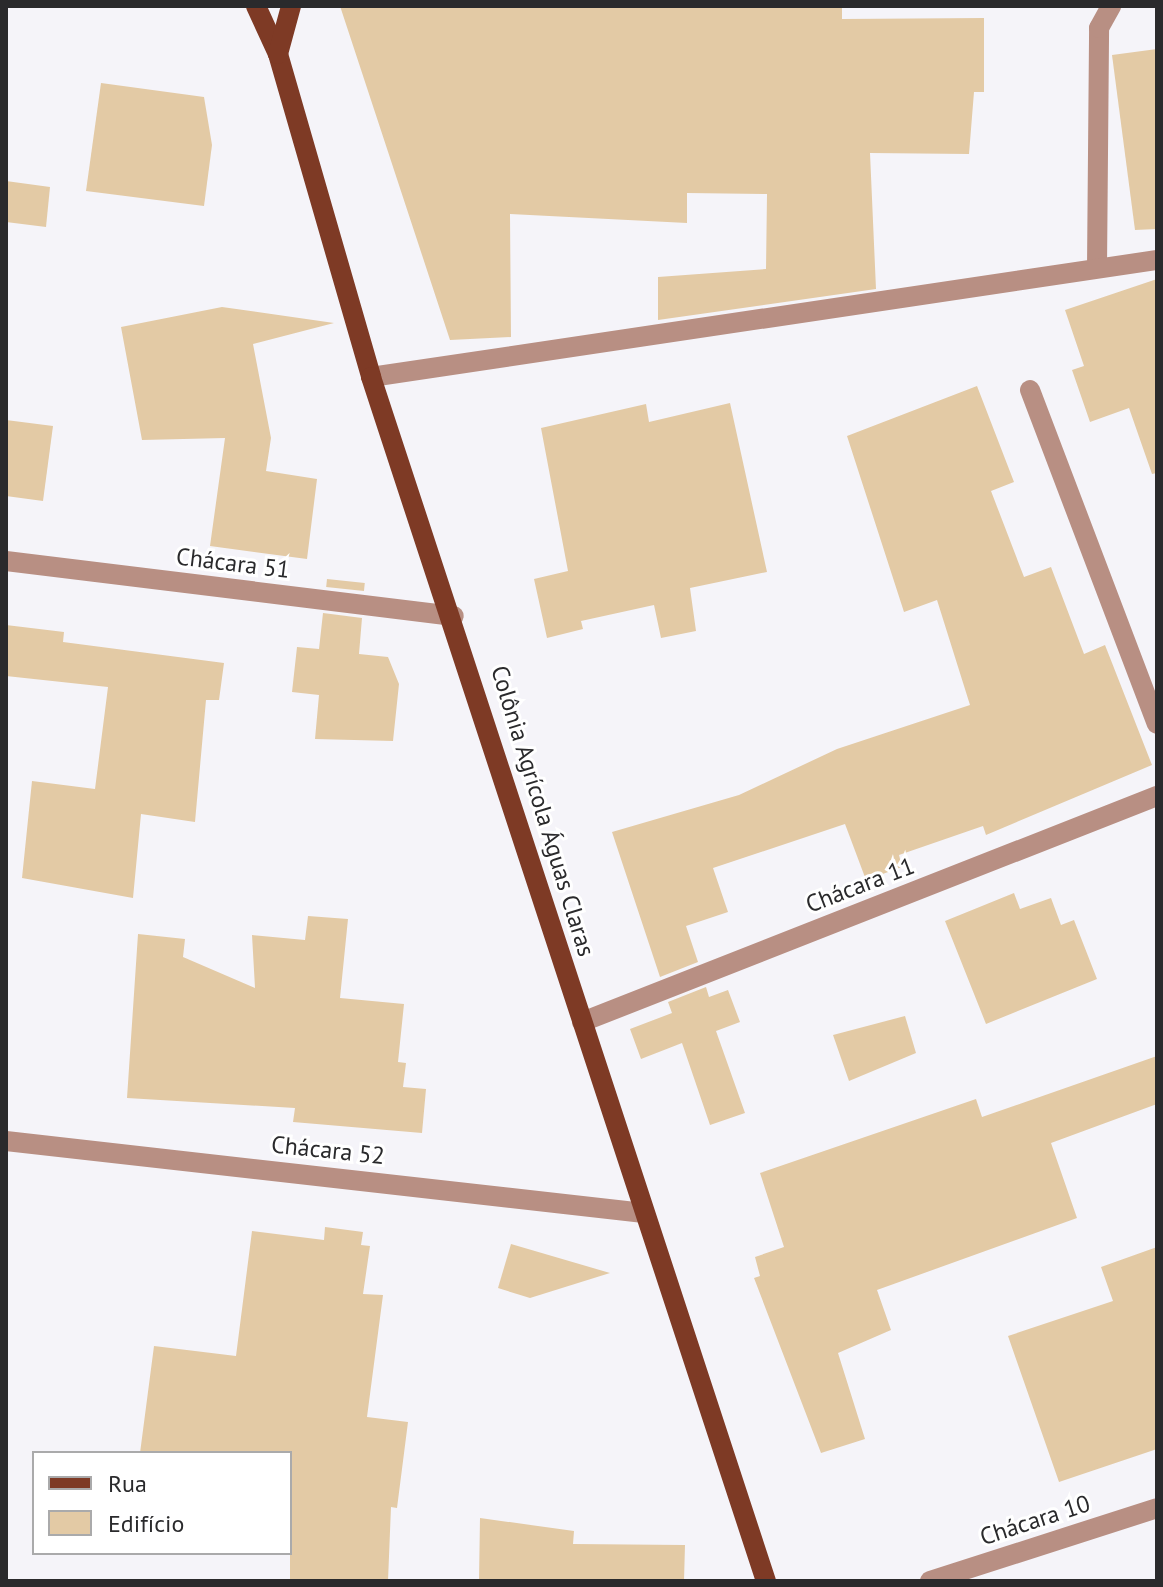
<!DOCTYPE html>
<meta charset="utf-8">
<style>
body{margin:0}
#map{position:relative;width:1163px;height:1587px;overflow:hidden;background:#f5f4f9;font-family:"PT Sans",sans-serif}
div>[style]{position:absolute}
.building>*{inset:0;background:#e3caa5;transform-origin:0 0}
.minor>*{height:20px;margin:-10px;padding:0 10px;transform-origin:10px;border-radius:10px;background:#b88f83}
.major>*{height:20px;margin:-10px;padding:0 10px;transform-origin:10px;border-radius:10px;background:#7e3a25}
span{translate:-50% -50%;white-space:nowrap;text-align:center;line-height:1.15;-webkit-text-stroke:6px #fff;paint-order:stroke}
.street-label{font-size:24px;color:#2a2a2c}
.frame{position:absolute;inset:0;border:8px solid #2a2a2c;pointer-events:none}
.legend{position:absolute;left:32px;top:1451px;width:260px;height:104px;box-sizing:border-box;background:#fff;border:2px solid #aaaaab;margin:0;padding:10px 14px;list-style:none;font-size:24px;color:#2a2a2c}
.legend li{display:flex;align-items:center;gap:16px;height:40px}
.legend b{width:40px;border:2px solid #aaaaab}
</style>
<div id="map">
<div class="building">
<i style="clip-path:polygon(340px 6px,842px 6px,842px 19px,984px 18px,984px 92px,974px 92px,969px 154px,870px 153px,876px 289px,658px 320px,658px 277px,766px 269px,767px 194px,687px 193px,687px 223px,510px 214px,511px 337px,450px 340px)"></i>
<i style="clip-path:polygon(1157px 49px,1157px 229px,1135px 230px,1112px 55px)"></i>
<i style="clip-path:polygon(101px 83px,204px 97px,212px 145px,204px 206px,86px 191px)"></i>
<i style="clip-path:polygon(6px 181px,50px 187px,46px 227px,6px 222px)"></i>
<i style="clip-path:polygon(1157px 279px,1157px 473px,1152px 474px,1129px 408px,1090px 422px,1072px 370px,1084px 366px,1065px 310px)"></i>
<i style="clip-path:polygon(222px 307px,334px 323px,253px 344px,271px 438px,266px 471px,317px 479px,307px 559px,210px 546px,225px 438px,142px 440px,121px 327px)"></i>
<i style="clip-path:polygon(977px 386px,1014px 482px,991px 491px,1024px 577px,1051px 567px,1084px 654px,1105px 645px,1152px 765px,986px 835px,983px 826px,899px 855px,902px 867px,866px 880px,845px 824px,713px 868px,728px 912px,686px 926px,698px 962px,660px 977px,612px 832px,739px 795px,837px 749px,970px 705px,937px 600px,904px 612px,847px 436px)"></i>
<i style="clip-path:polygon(730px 403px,767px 572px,690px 588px,696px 631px,661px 638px,654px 605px,581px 621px,583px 629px,547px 638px,534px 579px,568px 571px,541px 428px,646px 404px,649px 422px)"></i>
<i style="clip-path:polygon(6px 420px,53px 426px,43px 501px,6px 496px)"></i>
<i style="left:327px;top:579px;width:38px;height:8px;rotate:6deg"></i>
<i style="clip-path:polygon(323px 613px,362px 618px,359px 654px,388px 657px,399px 684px,393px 741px,315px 739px,319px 695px,292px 692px,297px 647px,319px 649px)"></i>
<i style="clip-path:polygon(6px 625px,64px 632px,63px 642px,224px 663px,219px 700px,206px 700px,195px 822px,141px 814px,133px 898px,22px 878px,32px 781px,95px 789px,108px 687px,6px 676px)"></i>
<i style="clip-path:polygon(1014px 893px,1020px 909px,1051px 898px,1061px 925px,1074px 920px,1097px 979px,986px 1024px,945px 921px)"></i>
<i style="clip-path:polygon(308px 916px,348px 919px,340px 998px,404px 1004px,398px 1062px,406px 1063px,403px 1087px,426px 1089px,422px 1133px,293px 1122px,295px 1108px,127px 1098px,138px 934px,185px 939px,183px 957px,255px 988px,252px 935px,305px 940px)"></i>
<i style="clip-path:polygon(706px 987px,709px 997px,728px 990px,740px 1022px,716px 1031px,745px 1113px,710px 1125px,682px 1043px,641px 1059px,630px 1029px,672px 1013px,668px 1002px)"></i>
<i style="clip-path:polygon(905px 1016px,916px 1053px,849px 1081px,833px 1035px)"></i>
<i style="clip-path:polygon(1157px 1056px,1157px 1104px,1051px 1143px,1077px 1218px,877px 1290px,891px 1330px,838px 1353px,865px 1439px,821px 1453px,754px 1278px,760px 1276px,755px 1257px,784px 1247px,760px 1173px,976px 1099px,982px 1117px)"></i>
<i style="clip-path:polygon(325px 1227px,363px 1232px,361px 1245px,370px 1246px,363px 1294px,383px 1295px,367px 1417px,408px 1422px,397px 1508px,391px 1507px,388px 1581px,290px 1581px,290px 1453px,140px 1453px,154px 1346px,236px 1356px,252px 1231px,324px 1240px)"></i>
<i style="clip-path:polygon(511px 1244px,610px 1273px,530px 1298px,498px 1288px)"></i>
<i style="clip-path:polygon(1157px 1247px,1157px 1449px,1059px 1482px,1008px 1336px,1113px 1301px,1101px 1267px)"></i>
<i style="clip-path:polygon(480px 1518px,574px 1531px,573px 1544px,685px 1545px,684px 1581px,479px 1581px)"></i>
</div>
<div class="minor">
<i style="left:1097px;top:268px;width:240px;rotate:-89.5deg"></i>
<i style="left:1099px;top:28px;width:25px;rotate:-61deg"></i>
<i style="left:371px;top:377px;width:795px;rotate:-8.47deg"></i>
<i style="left:1030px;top:390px;width:357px;rotate:69.2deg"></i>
<i style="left:6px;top:561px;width:451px;rotate:7deg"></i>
<i style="left:582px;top:1022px;width:618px;rotate:-21.46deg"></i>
<i style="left:6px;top:1141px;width:642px;rotate:6.44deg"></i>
<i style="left:930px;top:1581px;width:238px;rotate:-17.8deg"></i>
</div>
<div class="major">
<i style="left:256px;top:6px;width:53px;rotate:65.4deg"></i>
<i style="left:278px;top:54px;width:336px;rotate:73.9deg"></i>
<i style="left:371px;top:377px;width:1267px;rotate:71.84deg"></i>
<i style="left:278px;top:54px;width:50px;rotate:-74.8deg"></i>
</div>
<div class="street-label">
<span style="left:233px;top:563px;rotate:7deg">Chácara 51</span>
<span style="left:543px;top:811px;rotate:73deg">Colônia Agrícola Águas Claras</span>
<span style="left:860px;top:885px;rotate:-21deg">Chácara 11</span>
<span style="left:328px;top:1150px;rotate:6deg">Chácara 52</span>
<span style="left:1035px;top:1520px;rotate:-18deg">Chácara 10</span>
</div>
<div class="frame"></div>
<ul class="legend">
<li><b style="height:10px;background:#7e3a25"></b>Rua</li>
<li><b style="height:22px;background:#e3caa5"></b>Edifício</li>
</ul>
</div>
